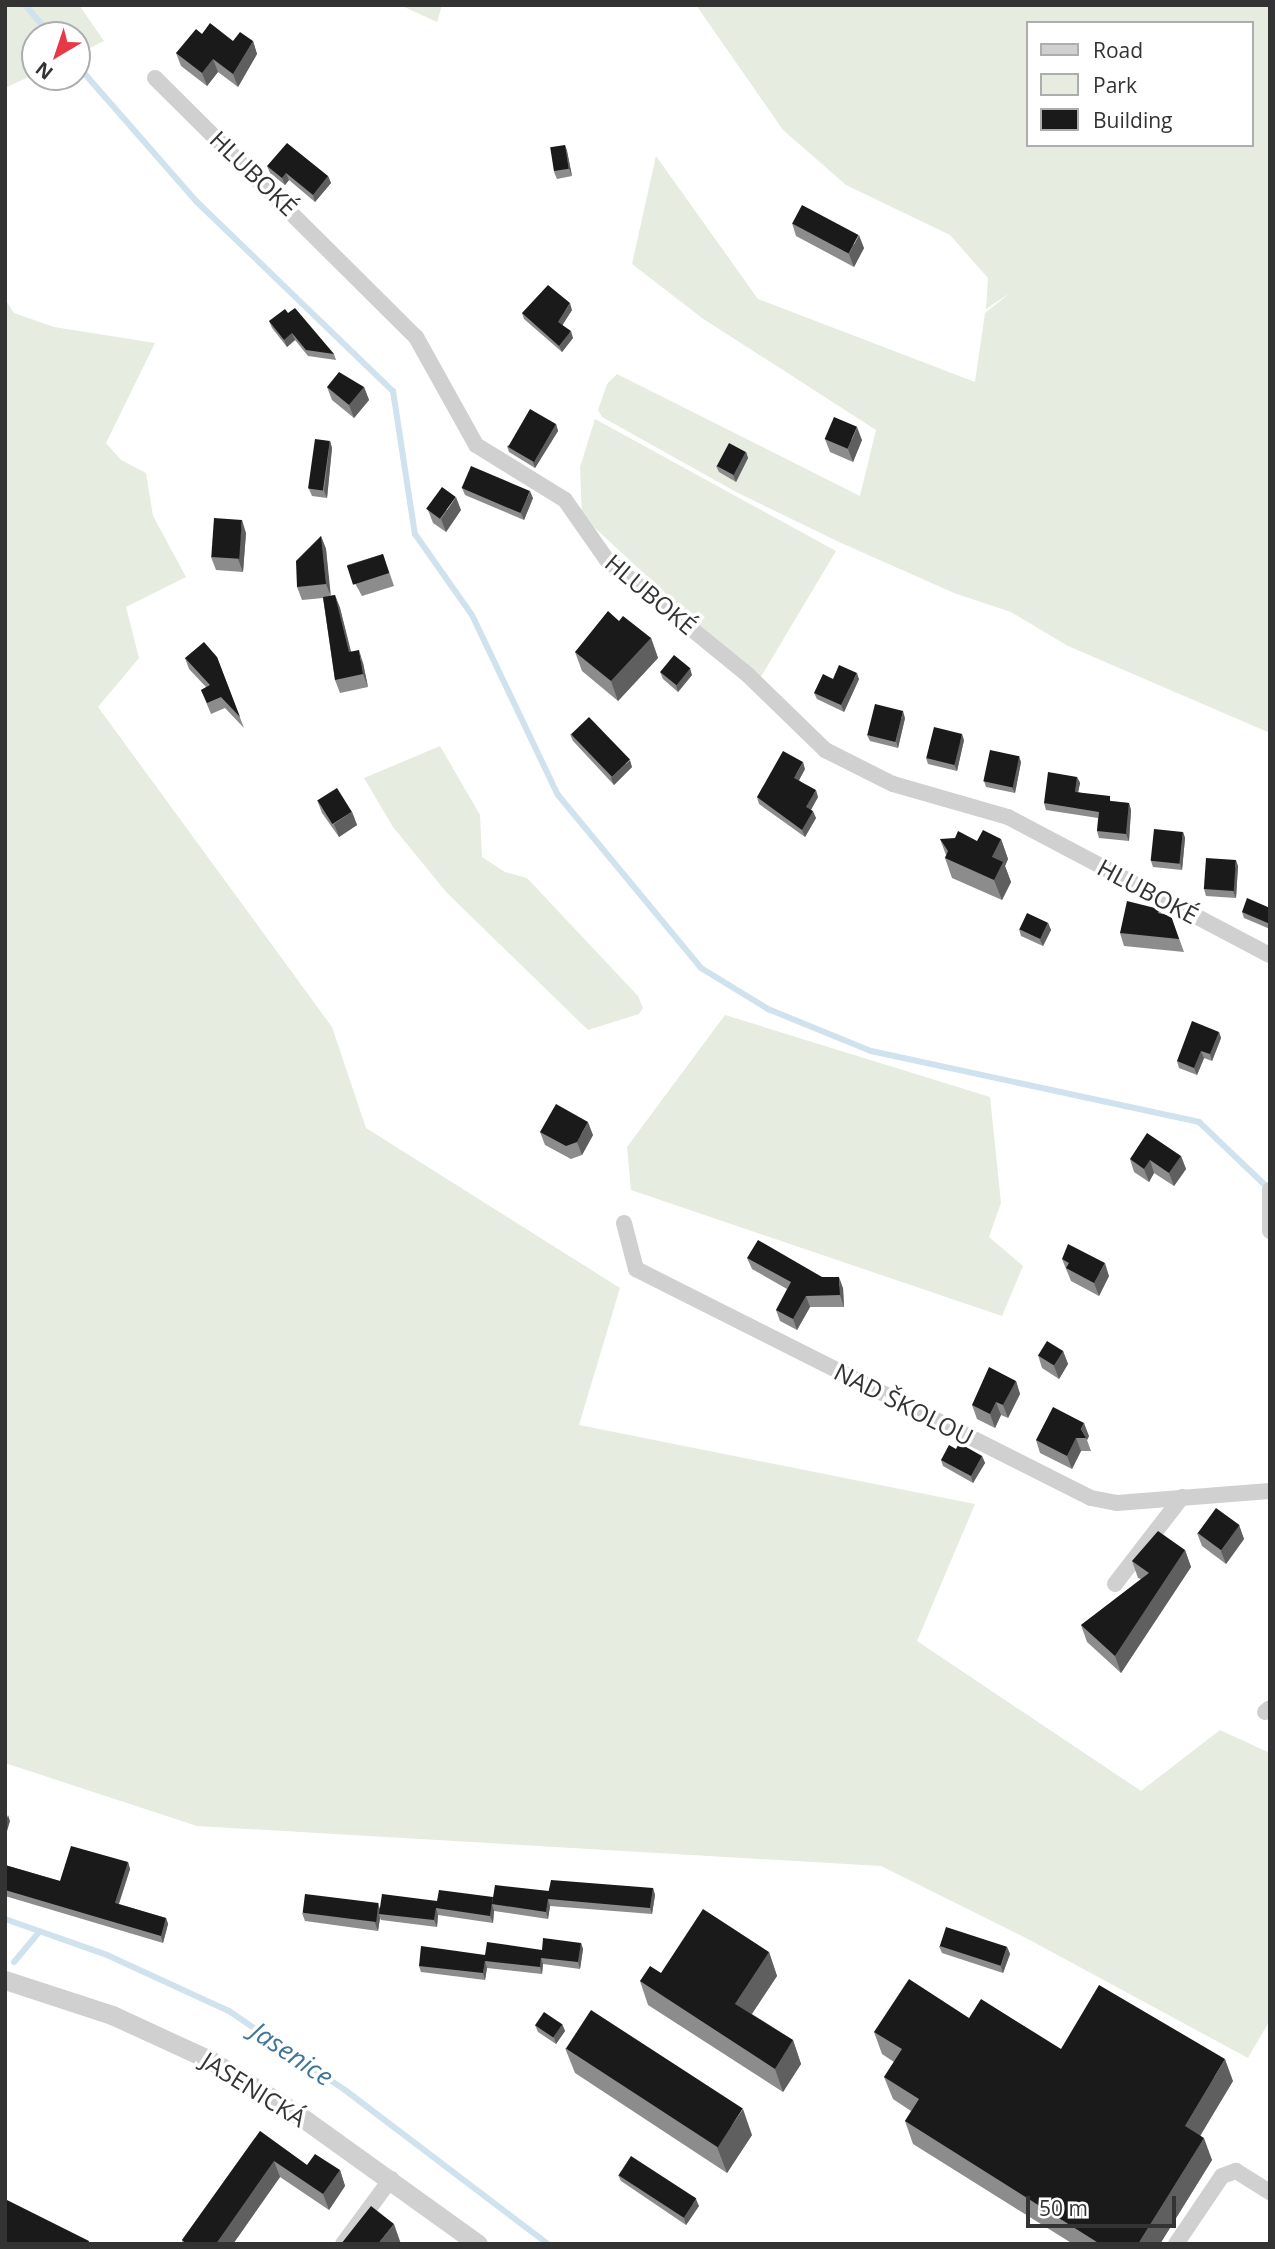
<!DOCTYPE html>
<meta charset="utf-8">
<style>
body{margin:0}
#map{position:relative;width:1275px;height:2249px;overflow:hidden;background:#fff;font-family:"Open Sans",sans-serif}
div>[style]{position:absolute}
.green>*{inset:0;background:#e6ecdf}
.stream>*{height:6px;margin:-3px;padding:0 3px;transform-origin:3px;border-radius:3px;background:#cfe2ee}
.minor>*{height:16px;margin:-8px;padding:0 8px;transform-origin:8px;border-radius:8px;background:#d0d0d0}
.tertiary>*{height:19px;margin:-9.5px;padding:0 9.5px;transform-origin:9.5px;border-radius:9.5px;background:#d0d0d0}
.wall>*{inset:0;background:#8c8c8c}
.shaded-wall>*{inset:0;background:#5f5f5f}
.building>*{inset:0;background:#1a1a1a;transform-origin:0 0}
span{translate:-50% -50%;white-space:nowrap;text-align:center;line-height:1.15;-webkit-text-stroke:7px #fff;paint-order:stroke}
.street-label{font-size:24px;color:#333}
.water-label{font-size:26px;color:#3f7597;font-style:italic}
.frame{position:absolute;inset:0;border:7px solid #333;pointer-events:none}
.legend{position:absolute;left:1026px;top:21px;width:228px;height:126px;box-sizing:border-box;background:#fff;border:2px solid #adadad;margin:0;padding:9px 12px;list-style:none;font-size:21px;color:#333}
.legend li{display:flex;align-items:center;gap:14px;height:35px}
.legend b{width:35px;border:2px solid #adadad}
.north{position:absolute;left:21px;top:21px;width:70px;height:70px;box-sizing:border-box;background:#fff;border:2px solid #adadad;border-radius:50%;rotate:219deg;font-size:19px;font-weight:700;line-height:28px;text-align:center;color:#333}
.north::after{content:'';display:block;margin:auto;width:24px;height:32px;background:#e63946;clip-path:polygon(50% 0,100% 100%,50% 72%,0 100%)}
.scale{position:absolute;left:1026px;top:2196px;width:150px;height:32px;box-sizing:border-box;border:4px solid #333;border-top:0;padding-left:9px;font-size:21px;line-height:24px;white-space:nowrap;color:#333;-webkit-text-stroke:5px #fff;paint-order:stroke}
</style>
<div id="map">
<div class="green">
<i style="clip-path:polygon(5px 5px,79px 5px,104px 41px,77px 54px,77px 35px,35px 35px,35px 74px,5px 88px)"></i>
<i style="clip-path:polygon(400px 5px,442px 5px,437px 22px)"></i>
<i style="clip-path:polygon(evenodd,696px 5px,1270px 5px,1270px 733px,1068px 646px,1011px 612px,954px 593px,839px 542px,738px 493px,602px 417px,598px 410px,607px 384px,617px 374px,860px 496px,876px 430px,702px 318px,632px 264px,656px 156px,758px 299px,975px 382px,985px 313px,1010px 293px,986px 309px,988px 278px,950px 235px,846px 185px,783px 130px,696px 5px,1028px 23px,1252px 23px,1252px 145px,1028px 145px,1028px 23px)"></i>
<i style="clip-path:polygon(5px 299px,14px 313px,54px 327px,155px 343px,106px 443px,121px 460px,146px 473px,153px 516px,186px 577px,126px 607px,139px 658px,98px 707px,332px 1027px,366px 1128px,620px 1288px,579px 1425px,975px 1504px,917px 1641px,1141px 1791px,1220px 1730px,1270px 1753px,1270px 2020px,1248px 2058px,1026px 1938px,881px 1866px,197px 1826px,5px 1763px)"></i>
<i style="clip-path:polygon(595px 419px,836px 551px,759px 680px,582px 516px,580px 467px)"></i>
<i style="clip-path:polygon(440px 746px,480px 815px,482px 857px,505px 872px,527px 878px,638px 996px,643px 1008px,639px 1014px,588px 1030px,447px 893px,393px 827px,364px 778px)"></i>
<i style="clip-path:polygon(725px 1015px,990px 1097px,1001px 1203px,989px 1237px,1023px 1266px,1002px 1316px,631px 1190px,627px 1147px)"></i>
</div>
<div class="stream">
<i style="left:25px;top:5px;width:40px;rotate:49deg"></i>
<i style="left:77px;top:65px;width:181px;rotate:48.8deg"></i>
<i style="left:196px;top:201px;width:274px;rotate:44deg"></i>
<i style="left:393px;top:391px;width:145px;rotate:81.3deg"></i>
<i style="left:415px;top:534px;width:99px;rotate:54.9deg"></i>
<i style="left:472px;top:615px;width:199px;rotate:64.5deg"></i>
<i style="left:558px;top:795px;width:224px;rotate:50.4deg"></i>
<i style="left:701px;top:968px;width:79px;rotate:31.5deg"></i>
<i style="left:768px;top:1009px;width:111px;rotate:22.2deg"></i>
<i style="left:871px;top:1051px;width:336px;rotate:12.2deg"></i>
<i style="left:1199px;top:1122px;width:97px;rotate:43.7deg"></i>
<i style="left:5px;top:1919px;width:108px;rotate:19.4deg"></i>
<i style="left:107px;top:1955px;width:134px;rotate:24.7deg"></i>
<i style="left:229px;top:2011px;width:140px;rotate:34.3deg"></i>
<i style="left:345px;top:2090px;width:255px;rotate:37.2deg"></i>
<i style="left:14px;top:1962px;width:40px;rotate:-50deg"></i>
</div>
<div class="minor">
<i style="left:155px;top:78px;width:368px;rotate:44.8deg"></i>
<i style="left:416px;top:337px;width:124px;rotate:60.9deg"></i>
<i style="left:476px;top:445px;width:105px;rotate:31.7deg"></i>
<i style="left:565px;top:500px;width:73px;rotate:55deg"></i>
<i style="left:607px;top:560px;width:182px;rotate:39.2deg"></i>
<i style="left:748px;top:675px;width:107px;rotate:44.2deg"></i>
<i style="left:825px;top:750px;width:76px;rotate:26.6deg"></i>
<i style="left:893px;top:784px;width:120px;rotate:16deg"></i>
<i style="left:1008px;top:817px;width:296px;rotate:27.8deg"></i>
<i style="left:1270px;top:1190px;width:41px;rotate:90deg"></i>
<i style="left:624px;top:1223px;width:48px;rotate:75.4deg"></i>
<i style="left:636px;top:1269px;width:509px;rotate:26.72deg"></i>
<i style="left:1091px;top:1498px;width:26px;rotate:11deg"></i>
<i style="left:1117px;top:1503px;width:153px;rotate:-4.5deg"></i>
<i style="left:1115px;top:1584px;width:110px;rotate:-52.4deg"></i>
<i style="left:1265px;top:1712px;width:6px;rotate:-39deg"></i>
<i style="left:343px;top:2244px;width:81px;rotate:-53.6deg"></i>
<i style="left:1176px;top:2244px;width:82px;rotate:-55.9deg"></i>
<i style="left:1222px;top:2176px;width:15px;rotate:-20deg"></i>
<i style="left:1236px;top:2171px;width:40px;rotate:32deg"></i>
</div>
<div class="tertiary">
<i style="left:5px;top:1980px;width:113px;rotate:18.1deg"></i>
<i style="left:112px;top:2015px;width:110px;rotate:24.7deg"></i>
<i style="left:212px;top:2061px;width:95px;rotate:31.7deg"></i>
<i style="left:293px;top:2111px;width:228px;rotate:35.7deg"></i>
</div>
<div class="wall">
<i style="clip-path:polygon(202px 34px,233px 41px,253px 41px,257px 54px,238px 87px,218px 72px,207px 86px,181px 66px,176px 53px)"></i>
<i style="clip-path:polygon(565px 145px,567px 151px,572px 176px,557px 179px,554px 172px)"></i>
<i style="clip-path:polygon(267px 166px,328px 176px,331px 183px,315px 202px,289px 180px,285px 185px,270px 173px)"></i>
<i style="clip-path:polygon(792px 223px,864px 248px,854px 267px,796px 236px)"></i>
<i style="clip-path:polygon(572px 310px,562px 325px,573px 338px,562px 352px,524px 319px,522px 313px)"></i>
<i style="clip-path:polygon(288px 313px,334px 354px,336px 360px,308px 356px,295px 340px,287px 347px,272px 328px,269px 321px)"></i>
<i style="clip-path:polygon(327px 387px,364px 387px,369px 400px,354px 418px,332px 400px)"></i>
<i style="clip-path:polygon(556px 424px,558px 431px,535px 468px,509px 452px,507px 446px)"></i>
<i style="clip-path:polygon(825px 439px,862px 440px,853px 462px,830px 452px)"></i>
<i style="clip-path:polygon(330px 441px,332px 448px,327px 498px,312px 496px,309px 489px)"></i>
<i style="clip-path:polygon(746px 452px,748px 458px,736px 482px,719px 472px,716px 466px)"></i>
<i style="clip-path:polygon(462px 488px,533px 498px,524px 520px,465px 495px)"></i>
<i style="clip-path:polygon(428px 510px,461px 510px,446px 532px,433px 523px)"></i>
<i style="clip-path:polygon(246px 533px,243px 572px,216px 570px,211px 557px)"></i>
<i style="clip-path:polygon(321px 536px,326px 549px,330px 596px,335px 595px,340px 608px,351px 651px,363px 663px,368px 687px,340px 693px,335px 680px,323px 598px,302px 600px,297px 587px)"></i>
<i style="clip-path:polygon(383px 554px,394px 586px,362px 596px,352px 578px,347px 565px)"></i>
<i style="clip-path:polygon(619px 621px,651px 638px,658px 658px,618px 701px,582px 671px,575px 652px)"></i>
<i style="clip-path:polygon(217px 657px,244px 728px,225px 708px,211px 714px,201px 690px,206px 687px,189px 669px,185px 658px)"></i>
<i style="clip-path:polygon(660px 672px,692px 675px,678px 692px,663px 679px)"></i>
<i style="clip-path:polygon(833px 679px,859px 679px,844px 712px,817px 699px,814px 693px)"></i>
<i style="clip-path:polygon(905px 718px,898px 748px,870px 741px,867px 735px)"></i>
<i style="clip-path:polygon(570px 734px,632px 767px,614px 785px,573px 741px)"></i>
<i style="clip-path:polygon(964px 740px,957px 771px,928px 764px,926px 758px)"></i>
<i style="clip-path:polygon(1021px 762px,1015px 793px,986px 787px,984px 781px)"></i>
<i style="clip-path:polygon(805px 769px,799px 780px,818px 797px,811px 810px,816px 818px,805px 837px,759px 804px,757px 797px)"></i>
<i style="clip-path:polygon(1077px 777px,1080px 783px,1078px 792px,1112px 801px,1129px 803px,1131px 810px,1129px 841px,1099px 838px,1097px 831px,1098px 818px,1046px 810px,1044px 803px)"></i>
<i style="clip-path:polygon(317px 800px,352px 812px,357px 825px,339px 837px,322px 813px)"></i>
<i style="clip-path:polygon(1183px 832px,1185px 838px,1182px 870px,1153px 867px,1151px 861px)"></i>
<i style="clip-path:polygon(940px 839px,977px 841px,1001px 839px,1008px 859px,1005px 866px,1011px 882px,1002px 900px,952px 878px,945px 858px,946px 855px)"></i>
<i style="clip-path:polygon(1238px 866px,1236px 898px,1206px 896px,1204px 889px)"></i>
<i style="clip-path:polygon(1270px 908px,1270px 929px,1244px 918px,1242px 912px)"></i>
<i style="clip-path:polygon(1159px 909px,1161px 913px,1171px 916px,1184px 952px,1124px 946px,1120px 933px)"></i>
<i style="clip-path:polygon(1048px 923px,1051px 930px,1043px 946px,1021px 936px,1019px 929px)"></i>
<i style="clip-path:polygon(1219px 1032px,1221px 1038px,1212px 1061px,1204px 1058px,1197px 1075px,1179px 1068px,1177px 1061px)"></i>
<i style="clip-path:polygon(540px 1132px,593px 1135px,582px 1155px,571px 1159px,545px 1145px)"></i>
<i style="clip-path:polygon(1181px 1156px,1186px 1169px,1174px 1186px,1154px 1173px,1149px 1182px,1134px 1172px,1130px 1159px)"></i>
<i style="clip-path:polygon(747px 1258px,822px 1277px,843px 1288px,844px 1307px,810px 1307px,797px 1330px,780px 1321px,776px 1310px,787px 1289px,752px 1269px)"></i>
<i style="clip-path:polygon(1062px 1259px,1109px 1276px,1099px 1296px,1071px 1281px)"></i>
<i style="clip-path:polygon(1063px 1351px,1068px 1364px,1059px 1379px,1042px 1368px,1038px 1355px)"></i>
<i style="clip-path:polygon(1016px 1381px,1020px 1394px,1008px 1418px,1001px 1415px,995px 1428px,977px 1419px,972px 1405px)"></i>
<i style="clip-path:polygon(1089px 1436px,1087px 1440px,1091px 1451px,1081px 1451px,1072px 1469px,1040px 1453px,1036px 1440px)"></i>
<i style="clip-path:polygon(956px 1449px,982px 1456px,985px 1463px,973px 1483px,943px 1466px,941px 1460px)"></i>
<i style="clip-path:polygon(1239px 1525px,1244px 1539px,1226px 1564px,1202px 1546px,1197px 1533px)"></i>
<i style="clip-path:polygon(1185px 1550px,1191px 1567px,1121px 1673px,1087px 1642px,1081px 1625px,1141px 1579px,1138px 1578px,1132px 1561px)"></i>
<i style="clip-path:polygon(128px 1862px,130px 1869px,119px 1904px,166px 1918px,168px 1924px,163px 1943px,5px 1896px,5px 1865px,60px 1881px)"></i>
<i style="clip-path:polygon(653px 1888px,655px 1895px,652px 1914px,550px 1906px,548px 1919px,494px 1911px,493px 1923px,438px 1915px,437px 1927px,381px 1920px,380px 1918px,378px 1931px,305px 1921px,302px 1913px,380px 1908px,493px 1897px)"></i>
<i style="clip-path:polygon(581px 1943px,583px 1949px,580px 1969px,543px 1964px,542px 1974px,487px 1968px,485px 1980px,421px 1972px,419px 1966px,485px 1955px,542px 1950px)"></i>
<i style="clip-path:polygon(939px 1946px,1007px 1947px,1010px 1954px,1003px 1973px,942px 1953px)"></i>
<i style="clip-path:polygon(769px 1952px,777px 1976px,752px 2014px,793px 2040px,801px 2064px,783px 2092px,648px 2005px,640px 1981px,661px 1973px)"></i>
<i style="clip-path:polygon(969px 2018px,1061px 2049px,1233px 2081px,1200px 2135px,1212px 2160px,1160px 2244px,1073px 2244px,913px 2144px,905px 2121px,911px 2111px,893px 2099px,884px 2077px,894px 2062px,882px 2054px,874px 2032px)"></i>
<i style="clip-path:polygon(562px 2024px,565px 2031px,556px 2044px,538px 2032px,535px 2025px)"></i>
<i style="clip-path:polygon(565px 2048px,752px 2135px,727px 2173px,575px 2073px)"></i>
<i style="clip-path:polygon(260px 2131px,307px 2165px,340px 2170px,345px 2186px,329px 2210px,280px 2177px,233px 2244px,183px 2244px,182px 2240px)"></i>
<i style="clip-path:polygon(618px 2175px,699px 2206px,686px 2225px,621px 2181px)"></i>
</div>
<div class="shaded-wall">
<i style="clip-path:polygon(253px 41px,257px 54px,238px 87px,233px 74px)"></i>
<i style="clip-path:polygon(213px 59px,218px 72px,207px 86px,202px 73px)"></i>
<i style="clip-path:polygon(565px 145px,567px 151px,572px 176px,569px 169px)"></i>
<i style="clip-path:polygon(286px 173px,289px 180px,285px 185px,282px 178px)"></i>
<i style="clip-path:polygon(328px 176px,331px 183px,315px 202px,313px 195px)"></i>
<i style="clip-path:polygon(859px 235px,864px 248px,854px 267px,849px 254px)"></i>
<i style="clip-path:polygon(570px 303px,572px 310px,560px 329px,558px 322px)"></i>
<i style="clip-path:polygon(571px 331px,573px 338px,562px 352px,559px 346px)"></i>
<i style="clip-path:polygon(292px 333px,295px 340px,287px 347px,284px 340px)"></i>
<i style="clip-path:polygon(364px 387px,369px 400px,354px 418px,349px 405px)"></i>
<i style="clip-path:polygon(556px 424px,558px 431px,535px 468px,533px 462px)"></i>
<i style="clip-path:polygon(857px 427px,862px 440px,853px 462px,848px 449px)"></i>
<i style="clip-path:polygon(330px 441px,332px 448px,327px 498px,324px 491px)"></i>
<i style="clip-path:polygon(746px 452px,748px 458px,736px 482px,733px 475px)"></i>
<i style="clip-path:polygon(530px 491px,533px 498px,524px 520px,521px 513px)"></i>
<i style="clip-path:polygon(456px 497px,461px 510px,446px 532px,441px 519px)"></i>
<i style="clip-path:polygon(242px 520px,246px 533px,243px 572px,238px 559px)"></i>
<i style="clip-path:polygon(321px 536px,326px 549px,331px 597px,326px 584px)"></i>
<i style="clip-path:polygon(335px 595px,340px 608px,354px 665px,349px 652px)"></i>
<i style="clip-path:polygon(651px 638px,658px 658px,618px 701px,611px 681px)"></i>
<i style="clip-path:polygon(359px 650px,363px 663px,368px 687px,363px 674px)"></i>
<i style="clip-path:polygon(690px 668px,692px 675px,678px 692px,676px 685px)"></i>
<i style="clip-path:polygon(857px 673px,859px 679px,844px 712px,841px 705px)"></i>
<i style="clip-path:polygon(903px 711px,905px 718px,898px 748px,896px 741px)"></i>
<i style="clip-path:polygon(962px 734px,964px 740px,957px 771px,954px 764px)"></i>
<i style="clip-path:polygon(1019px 756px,1021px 762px,1015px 793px,1012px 787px)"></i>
<i style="clip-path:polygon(630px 760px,632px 767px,614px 785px,611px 778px)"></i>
<i style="clip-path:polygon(803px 762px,805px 769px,797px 784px,794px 778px)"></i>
<i style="clip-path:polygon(1077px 777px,1080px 783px,1077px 798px,1075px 792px)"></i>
<i style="clip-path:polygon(816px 790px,818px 797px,809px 813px,806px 807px)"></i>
<i style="clip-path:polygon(1129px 803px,1131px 810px,1129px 841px,1126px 834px)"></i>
<i style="clip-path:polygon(813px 811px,816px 818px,805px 837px,802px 830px)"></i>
<i style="clip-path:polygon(352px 812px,357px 825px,339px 837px,334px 824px)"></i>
<i style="clip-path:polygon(1183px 832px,1185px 838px,1182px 870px,1180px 863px)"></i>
<i style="clip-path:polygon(1001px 839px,1008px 859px,1005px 866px,1011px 882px,1002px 900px,994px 880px,992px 857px)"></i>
<i style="clip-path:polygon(1236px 860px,1238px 866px,1236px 898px,1233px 891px)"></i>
<i style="clip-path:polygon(1048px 923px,1051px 930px,1043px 946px,1040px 940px)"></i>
<i style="clip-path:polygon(1219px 1032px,1221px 1038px,1212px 1061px,1210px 1054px)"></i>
<i style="clip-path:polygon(1201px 1051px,1204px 1058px,1197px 1075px,1194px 1068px)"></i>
<i style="clip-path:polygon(588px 1122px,593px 1135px,582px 1155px,577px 1142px)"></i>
<i style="clip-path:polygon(1181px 1156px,1186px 1169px,1174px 1186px,1169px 1173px)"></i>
<i style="clip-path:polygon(1150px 1160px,1154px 1173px,1149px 1182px,1144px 1169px)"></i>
<i style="clip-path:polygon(1105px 1263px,1109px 1276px,1099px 1296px,1094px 1283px)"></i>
<i style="clip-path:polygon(839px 1277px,843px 1288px,844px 1307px,840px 1295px)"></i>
<i style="clip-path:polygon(806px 1296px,810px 1307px,797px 1330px,793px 1319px)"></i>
<i style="clip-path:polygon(1063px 1351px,1068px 1364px,1059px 1379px,1054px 1366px)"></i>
<i style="clip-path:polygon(1016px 1381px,1020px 1394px,1008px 1418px,1003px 1405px)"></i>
<i style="clip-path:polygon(996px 1402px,1001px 1415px,995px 1428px,990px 1414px)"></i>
<i style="clip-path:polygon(1084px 1423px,1089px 1436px,1087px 1440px,1081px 1429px)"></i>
<i style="clip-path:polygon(1076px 1438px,1081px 1451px,1072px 1469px,1067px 1456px)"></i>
<i style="clip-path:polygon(982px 1456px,985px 1463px,973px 1483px,971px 1476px)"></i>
<i style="clip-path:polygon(1239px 1525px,1244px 1539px,1226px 1564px,1221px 1551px)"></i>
<i style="clip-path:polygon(1185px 1550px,1191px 1567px,1121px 1673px,1115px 1656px)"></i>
<i style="clip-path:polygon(8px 1815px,10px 1821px,5px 1838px,5px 1824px)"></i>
<i style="clip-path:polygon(128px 1862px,130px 1869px,117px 1909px,115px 1903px)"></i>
<i style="clip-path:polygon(653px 1888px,655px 1895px,652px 1914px,650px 1908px)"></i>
<i style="clip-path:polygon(493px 1897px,492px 1904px,494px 1911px,493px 1923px,490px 1916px)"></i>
<i style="clip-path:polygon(548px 1899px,550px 1906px,548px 1919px,546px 1912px)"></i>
<i style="clip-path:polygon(378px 1903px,381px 1912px,379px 1914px,380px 1918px,378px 1931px,375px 1923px)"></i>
<i style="clip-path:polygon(436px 1908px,438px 1915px,437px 1927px,434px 1920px)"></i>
<i style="clip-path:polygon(166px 1918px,168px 1924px,163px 1943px,161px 1936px)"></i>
<i style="clip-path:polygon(581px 1943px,583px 1949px,580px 1969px,578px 1962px)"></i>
<i style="clip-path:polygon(1007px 1947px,1010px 1954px,1003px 1973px,1001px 1967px)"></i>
<i style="clip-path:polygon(769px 1952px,777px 1976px,743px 2027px,735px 2004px)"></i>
<i style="clip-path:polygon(541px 1958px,543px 1964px,542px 1974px,540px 1967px)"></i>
<i style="clip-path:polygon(485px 1961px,487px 1968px,485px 1980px,483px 1973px)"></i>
<i style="clip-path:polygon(562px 2024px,565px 2031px,556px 2044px,554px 2037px)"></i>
<i style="clip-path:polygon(793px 2040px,801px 2064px,783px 2092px,775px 2069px)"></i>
<i style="clip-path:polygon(1225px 2059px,1233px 2081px,1193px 2148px,1185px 2126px)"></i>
<i style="clip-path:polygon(743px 2109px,752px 2135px,727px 2173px,717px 2147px)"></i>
<i style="clip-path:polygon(1204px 2138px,1212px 2160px,1160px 2244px,1138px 2244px)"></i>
<i style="clip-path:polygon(274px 2161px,280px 2177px,233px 2244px,216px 2244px)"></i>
<i style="clip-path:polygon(340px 2170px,345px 2186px,329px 2210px,323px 2194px)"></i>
<i style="clip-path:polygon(696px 2199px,699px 2206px,686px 2225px,684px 2218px)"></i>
<i style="clip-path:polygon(394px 2224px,401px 2244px,378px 2244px)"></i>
</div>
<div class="building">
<i style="clip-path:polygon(210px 23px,233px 41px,240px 32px,253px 41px,233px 74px,213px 59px,202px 73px,176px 53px,196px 29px,202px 34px)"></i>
<i style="clip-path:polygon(287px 143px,328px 176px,313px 195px,286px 173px,282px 178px,267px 166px)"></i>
<i style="left:565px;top:145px;width:24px;height:15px;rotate:81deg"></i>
<i style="left:802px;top:205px;width:64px;height:21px;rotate:28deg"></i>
<i style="clip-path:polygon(548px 285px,570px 303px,558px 322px,571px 331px,559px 346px,522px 313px)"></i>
<i style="clip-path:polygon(295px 308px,334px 354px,306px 350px,292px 333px,284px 340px,269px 321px,285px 309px,288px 313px)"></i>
<i style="clip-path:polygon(339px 372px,364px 387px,349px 405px,327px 387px)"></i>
<i style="left:530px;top:409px;width:30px;height:44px;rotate:30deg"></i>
<i style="left:834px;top:417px;width:25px;height:24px;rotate:23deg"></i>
<i style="left:315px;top:439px;width:15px;height:50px;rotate:8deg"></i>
<i style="left:729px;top:443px;width:19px;height:26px;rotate:28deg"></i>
<i style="left:471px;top:466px;width:64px;height:24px;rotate:23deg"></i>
<i style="left:442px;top:487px;width:17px;height:27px;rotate:36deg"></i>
<i style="left:214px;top:518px;width:28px;height:39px;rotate:4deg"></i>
<i style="clip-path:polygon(321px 536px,326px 584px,297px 587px,296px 561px)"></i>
<i style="left:383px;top:554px;width:20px;height:38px;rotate:72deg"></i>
<i style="clip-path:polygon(335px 595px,349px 652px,359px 650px,363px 674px,335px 680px,323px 597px)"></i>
<i style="clip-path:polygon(608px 611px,619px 621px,623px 616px,651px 638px,611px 681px,575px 652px)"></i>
<i style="clip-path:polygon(204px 642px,217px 657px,240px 717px,221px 697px,207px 703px,201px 690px,210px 685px,185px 658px)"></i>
<i style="left:674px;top:655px;width:21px;height:22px;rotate:39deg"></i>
<i style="clip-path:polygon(839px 665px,857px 673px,841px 705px,814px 693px,823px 674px,833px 679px)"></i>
<i style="left:875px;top:704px;width:29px;height:32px;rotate:14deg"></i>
<i style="left:589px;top:717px;width:59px;height:25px;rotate:46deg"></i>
<i style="left:934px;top:727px;width:29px;height:32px;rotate:14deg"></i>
<i style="left:990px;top:750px;width:30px;height:32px;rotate:12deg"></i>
<i style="clip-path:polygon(783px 751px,803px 762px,794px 778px,816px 790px,806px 807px,813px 811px,802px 830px,757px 797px)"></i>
<i style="clip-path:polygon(1048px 772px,1077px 777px,1075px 792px,1110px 796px,1110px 801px,1129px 803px,1126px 834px,1097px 831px,1099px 812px,1044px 803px)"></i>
<i style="left:337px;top:788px;width:28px;height:23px;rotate:58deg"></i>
<i style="left:1154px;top:829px;width:29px;height:32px;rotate:6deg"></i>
<i style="clip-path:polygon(983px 830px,1001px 839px,992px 857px,1003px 862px,994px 880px,945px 858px,948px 851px,940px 839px,955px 838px,958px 831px,977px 841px)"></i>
<i style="left:1206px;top:858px;width:30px;height:31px;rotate:4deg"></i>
<i style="clip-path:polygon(1247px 898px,1270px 908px,1270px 924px,1242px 912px)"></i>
<i style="clip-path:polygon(1127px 901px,1159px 909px,1158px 913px,1171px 916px,1179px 939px,1120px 933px)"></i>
<i style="left:1027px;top:913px;width:23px;height:18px;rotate:25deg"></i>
<i style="clip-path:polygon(1192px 1021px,1219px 1032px,1210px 1054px,1201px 1051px,1194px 1068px,1177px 1061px)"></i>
<i style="clip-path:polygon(556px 1104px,588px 1122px,577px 1142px,566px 1146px,540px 1132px)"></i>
<i style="clip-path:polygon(1147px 1133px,1181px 1156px,1169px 1173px,1150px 1160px,1144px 1169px,1130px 1159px)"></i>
<i style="clip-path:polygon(758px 1240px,822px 1277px,839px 1277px,840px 1295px,806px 1296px,793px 1319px,776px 1310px,791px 1282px,747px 1258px)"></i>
<i style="clip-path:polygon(1068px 1244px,1105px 1263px,1094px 1283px,1066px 1268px,1069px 1263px,1062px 1259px)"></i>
<i style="left:1047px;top:1341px;width:19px;height:17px;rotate:32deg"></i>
<i style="clip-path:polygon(989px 1367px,1016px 1381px,1003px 1405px,996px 1402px,990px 1414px,972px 1405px)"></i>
<i style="clip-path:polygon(1053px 1407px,1084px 1423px,1081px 1429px,1086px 1438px,1076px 1438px,1067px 1456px,1036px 1440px)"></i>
<i style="clip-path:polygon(959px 1443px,982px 1456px,971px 1476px,941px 1460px,949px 1445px,956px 1449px)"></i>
<i style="left:1216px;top:1508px;width:29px;height:31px;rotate:36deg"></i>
<i style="clip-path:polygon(1158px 1531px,1185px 1550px,1115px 1656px,1081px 1625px,1149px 1573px,1132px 1561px)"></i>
<i style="clip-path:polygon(71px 1846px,128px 1862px,115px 1903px,166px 1918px,161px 1936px,5px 1890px,5px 1865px,60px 1881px)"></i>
<i style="clip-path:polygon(551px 1880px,653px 1888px,650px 1908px,548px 1899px,546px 1912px,492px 1904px,495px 1885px,549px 1891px,548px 1894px)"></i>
<i style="clip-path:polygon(439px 1890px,493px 1897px,490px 1916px,436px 1908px,434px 1920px,379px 1914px,382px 1894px,437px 1901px)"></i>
<i style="left:305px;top:1894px;width:74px;height:19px;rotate:7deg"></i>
<i style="clip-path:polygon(703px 1909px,769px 1952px,735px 2004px,793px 2040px,775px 2069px,640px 1981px,650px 1966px,661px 1973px)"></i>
<i style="left:946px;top:1927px;width:64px;height:20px;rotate:18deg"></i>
<i style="clip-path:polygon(543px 1938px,581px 1943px,578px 1962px,541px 1958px,540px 1967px,485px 1961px,483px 1973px,419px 1966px,421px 1946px,485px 1955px,487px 1942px,542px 1950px)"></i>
<i style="clip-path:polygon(909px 1979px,969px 2018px,981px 1999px,1061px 2049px,1099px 1985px,1225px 2059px,1185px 2126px,1204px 2138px,1138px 2244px,1100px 2244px,905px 2121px,919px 2099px,884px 2077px,902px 2049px,874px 2032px)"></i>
<i style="left:591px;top:2010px;width:181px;height:46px;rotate:33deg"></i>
<i style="left:544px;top:2012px;width:22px;height:16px;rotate:34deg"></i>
<i style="clip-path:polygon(260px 2131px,307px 2165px,315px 2154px,340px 2170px,323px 2194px,274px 2161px,216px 2244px,187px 2244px,182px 2240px)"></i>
<i style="left:631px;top:2156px;width:78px;height:23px;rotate:33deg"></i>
<i style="clip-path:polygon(5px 2199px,89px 2241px,88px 2244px,5px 2244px)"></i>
<i style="clip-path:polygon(371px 2206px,394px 2224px,378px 2244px,341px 2244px)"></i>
</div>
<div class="street-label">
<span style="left:254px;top:173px;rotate:44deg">HLUBOKÉ</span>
<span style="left:651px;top:594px;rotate:40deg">HLUBOKÉ</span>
<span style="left:1148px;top:891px;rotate:28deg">HLUBOKÉ</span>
<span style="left:904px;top:1404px;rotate:27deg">NAD ŠKOLOU</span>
<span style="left:254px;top:2089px;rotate:32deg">JASENICKÁ</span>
</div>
<div class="water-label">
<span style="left:292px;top:2054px;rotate:34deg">Jasenice</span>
</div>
<div class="frame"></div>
<ul class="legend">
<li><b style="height:9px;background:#d0d0d0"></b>Road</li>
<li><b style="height:19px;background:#e6ecdf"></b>Park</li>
<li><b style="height:19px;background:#1a1a1a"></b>Building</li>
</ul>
<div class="north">N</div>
<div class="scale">50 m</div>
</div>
